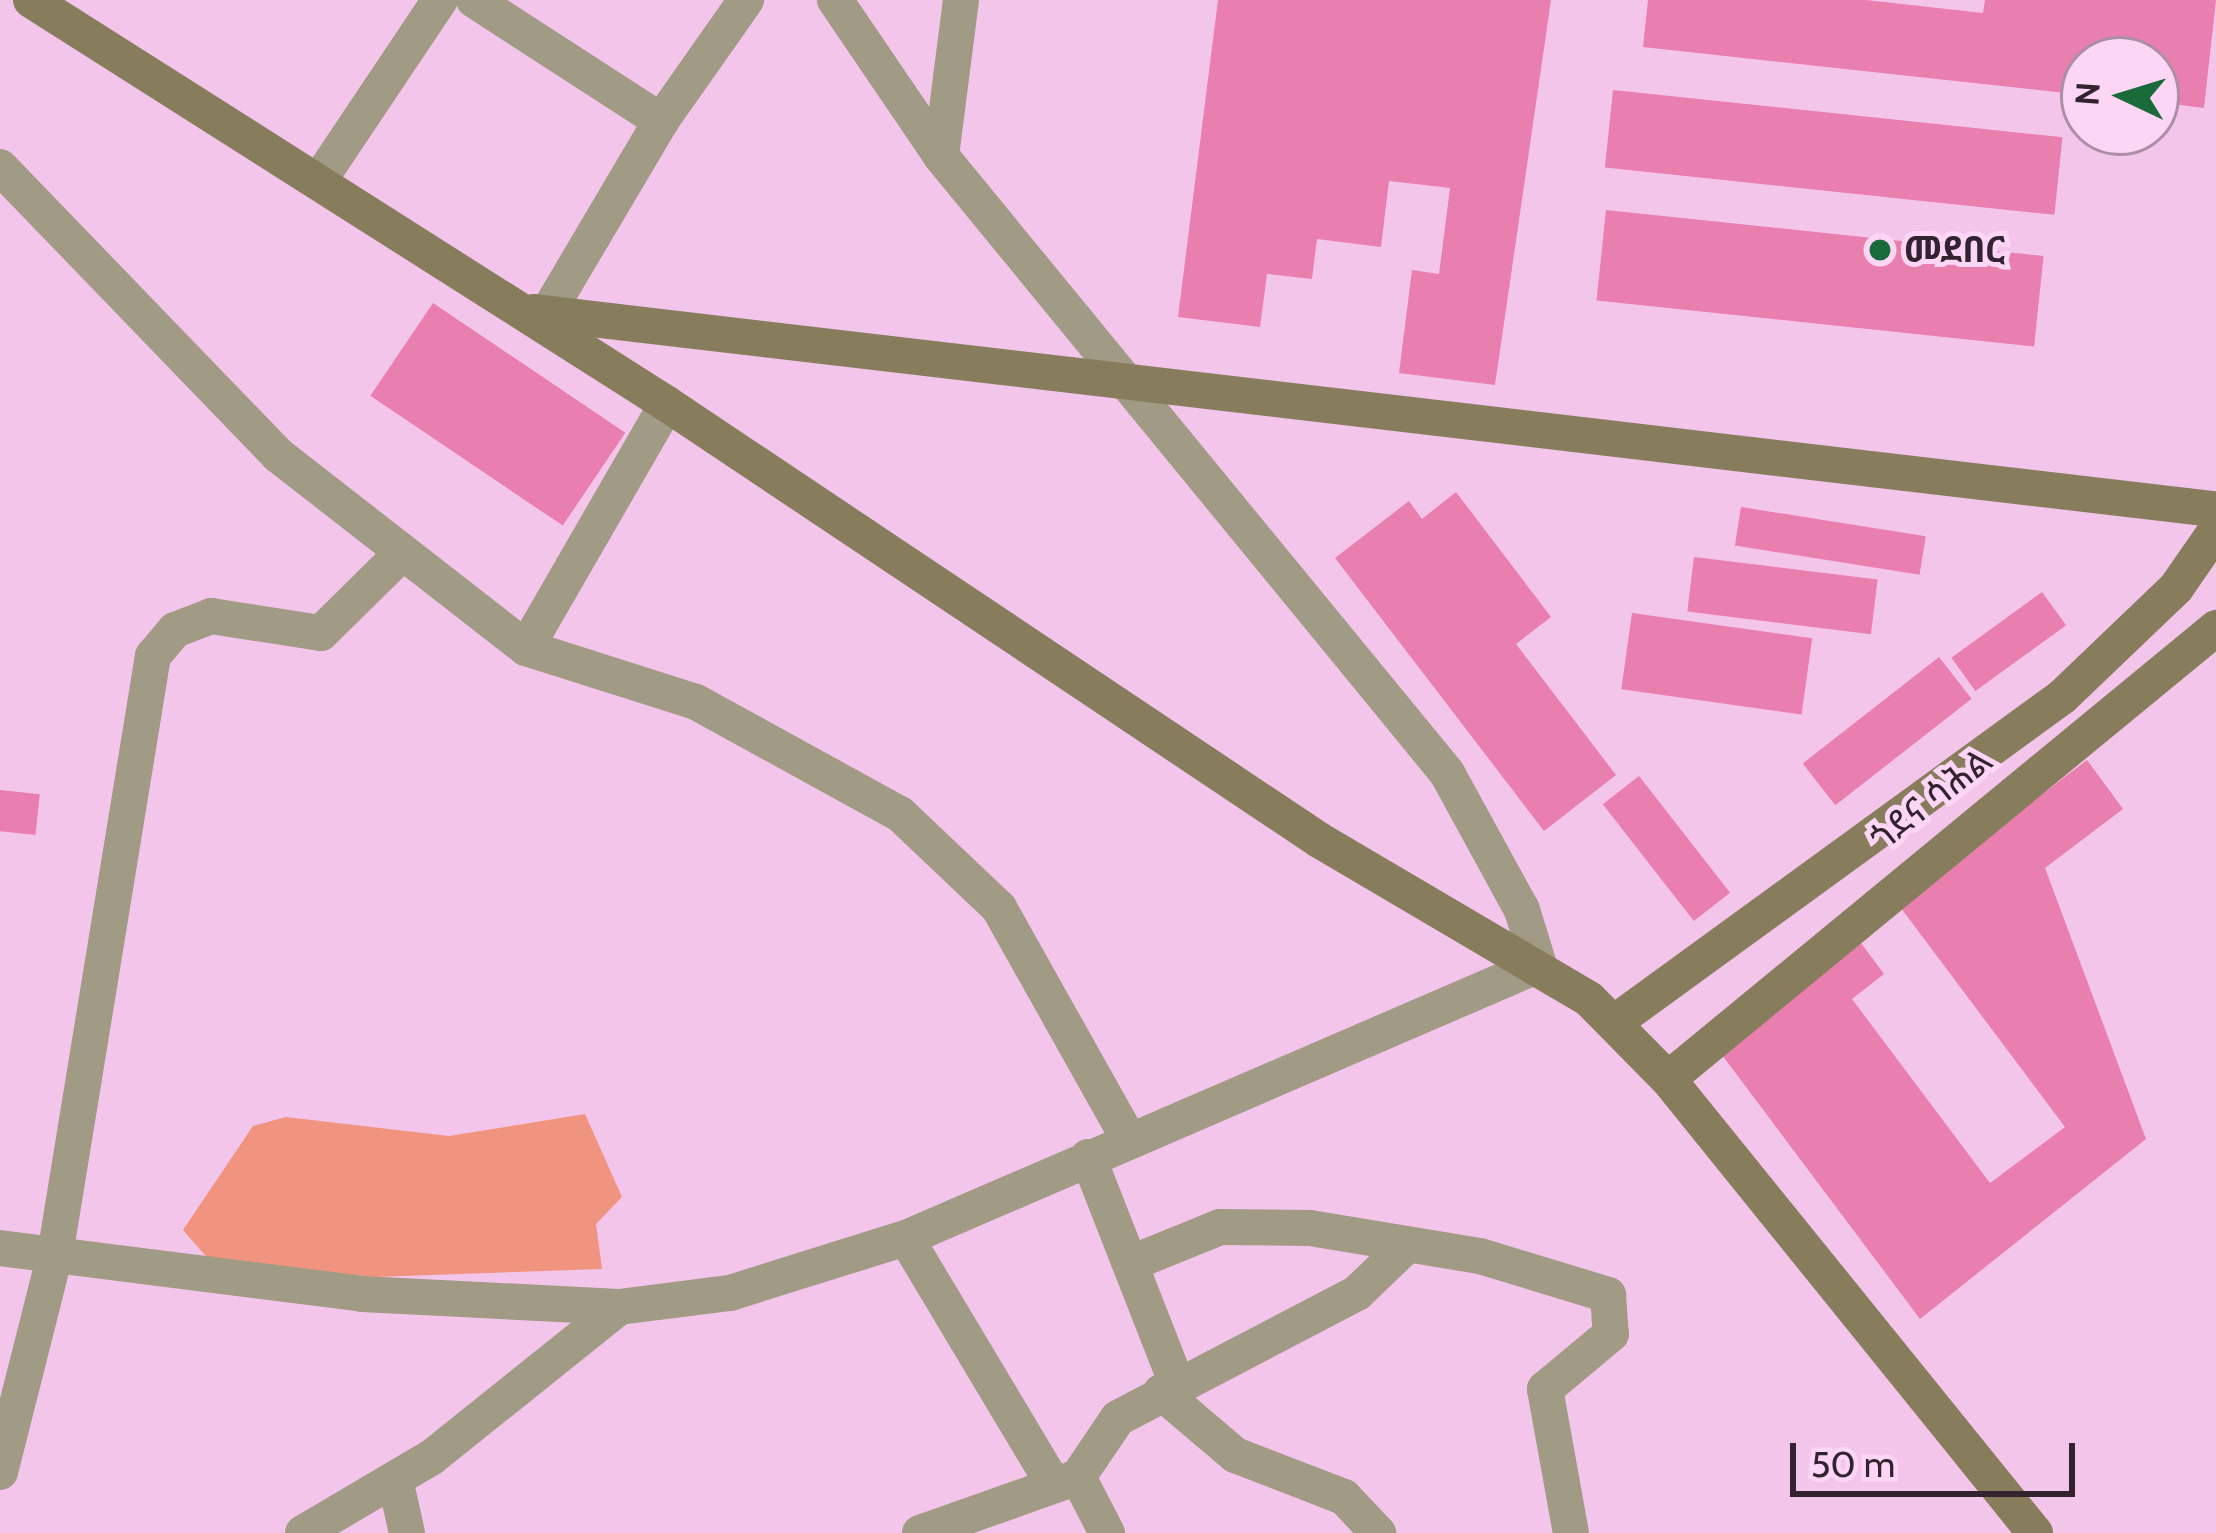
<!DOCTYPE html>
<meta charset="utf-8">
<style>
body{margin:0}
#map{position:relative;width:2216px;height:1533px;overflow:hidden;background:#f4c5eb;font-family:Cabin,"Noto Sans Ethiopic",sans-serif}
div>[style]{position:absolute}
.green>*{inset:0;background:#f0947f}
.building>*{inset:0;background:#e97fae;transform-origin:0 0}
.street>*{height:36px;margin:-18px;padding:0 18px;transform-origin:18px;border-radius:18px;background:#a19a84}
.secondary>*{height:36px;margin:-18px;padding:0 18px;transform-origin:18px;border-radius:18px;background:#877d5c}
.dots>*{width:33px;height:33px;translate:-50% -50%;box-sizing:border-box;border:6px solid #fcd6f4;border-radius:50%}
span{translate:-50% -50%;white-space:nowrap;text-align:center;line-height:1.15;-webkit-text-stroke:10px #fcd6f4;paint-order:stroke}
.poi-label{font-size:36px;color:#332230;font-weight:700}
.left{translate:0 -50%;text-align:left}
.street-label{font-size:36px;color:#332230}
.north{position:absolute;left:2060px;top:36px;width:120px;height:120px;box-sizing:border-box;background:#fcd6f4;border:3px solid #ac8ea6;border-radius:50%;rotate:274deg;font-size:33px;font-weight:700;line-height:48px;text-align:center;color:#332230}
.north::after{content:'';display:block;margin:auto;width:42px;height:54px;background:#196b3c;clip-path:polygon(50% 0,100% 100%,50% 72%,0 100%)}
.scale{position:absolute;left:1790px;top:1443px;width:285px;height:54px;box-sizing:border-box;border:6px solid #332230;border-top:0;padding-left:15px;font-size:36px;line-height:42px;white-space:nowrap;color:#332230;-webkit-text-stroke:9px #fcd6f4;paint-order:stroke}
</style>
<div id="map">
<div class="green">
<i style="clip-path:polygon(585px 1114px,622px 1197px,596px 1224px,602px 1269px,375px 1277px,212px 1263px,183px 1230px,253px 1126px,286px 1117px,449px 1136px)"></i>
</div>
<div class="building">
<i style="clip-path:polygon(1218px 0,1551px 0,1495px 385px,1399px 373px,1412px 270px,1439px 274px,1450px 188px,1389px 181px,1381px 247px,1317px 239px,1312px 279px,1267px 274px,1260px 327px,1178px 317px)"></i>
<i style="clip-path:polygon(1648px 0,1866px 0,1983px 13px,1985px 0,2216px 0,2204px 108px,2156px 102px,2156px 60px,2084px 60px,2084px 95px,1643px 47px)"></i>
<i style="left:1613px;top:90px;width:452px;height:78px;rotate:6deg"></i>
<i style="left:1606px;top:210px;width:440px;height:91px;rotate:6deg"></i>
<i style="left:433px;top:303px;width:232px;height:112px;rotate:34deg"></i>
<i style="clip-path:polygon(1456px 492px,1551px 617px,1516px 644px,1616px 775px,1544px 831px,1335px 558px,1409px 501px,1422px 519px)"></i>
<i style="left:1741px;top:507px;width:187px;height:39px;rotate:9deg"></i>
<i style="left:1694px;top:557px;width:185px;height:55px;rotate:7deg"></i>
<i style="left:2042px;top:592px;width:41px;height:112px;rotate:54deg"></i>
<i style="left:1632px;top:613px;width:182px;height:77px;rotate:8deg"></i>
<i style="left:1939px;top:657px;width:53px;height:173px;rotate:52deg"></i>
<i style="clip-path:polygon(2087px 760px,2123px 809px,2045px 868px,2146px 1139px,1920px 1319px,1719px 1051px,1861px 943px,1884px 974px,1852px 999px,1990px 1183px,2065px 1127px,1898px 904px)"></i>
<i style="left:1639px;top:776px;width:148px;height:46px;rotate:52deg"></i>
<i style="left:0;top:790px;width:40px;height:41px;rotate:6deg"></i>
</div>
<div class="street">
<i style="left:474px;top:0;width:223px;rotate:32.9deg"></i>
<i style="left:661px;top:121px;width:224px;rotate:120.6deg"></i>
<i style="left:661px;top:121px;width:148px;rotate:-54.9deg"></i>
<i style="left:941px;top:156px;width:157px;rotate:-82.7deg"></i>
<i style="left:0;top:167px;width:400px;rotate:46deg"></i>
<i style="left:278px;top:455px;width:314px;rotate:37.9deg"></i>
<i style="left:526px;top:648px;width:282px;rotate:-60deg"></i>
<i style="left:320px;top:179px;width:216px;rotate:-56.2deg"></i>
<i style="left:526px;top:648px;width:178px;rotate:17.6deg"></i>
<i style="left:696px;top:702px;width:233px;rotate:28.8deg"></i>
<i style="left:900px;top:814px;width:137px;rotate:43.5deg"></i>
<i style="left:999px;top:908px;width:264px;rotate:60.7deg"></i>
<i style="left:1088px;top:1157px;width:238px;rotate:68.6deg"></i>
<i style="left:906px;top:1238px;width:288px;rotate:59.1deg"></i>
<i style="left:0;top:1248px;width:365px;rotate:7.2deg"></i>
<i style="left:362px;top:1294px;width:257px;rotate:2.9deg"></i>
<i style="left:619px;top:1307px;width:112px;rotate:-7.2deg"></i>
<i style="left:730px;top:1293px;width:184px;rotate:-17.4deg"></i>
<i style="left:906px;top:1238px;width:689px;rotate:-23.33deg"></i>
<i style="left:1539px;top:965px;width:58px;rotate:-107.2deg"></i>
<i style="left:1522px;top:910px;width:156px;rotate:-118.7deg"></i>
<i style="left:1447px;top:773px;width:798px;rotate:-129.36deg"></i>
<i style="left:941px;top:156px;width:189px;rotate:-124.2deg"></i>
<i style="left:1134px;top:1262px;width:93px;rotate:-22.1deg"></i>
<i style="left:1220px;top:1227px;width:90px;rotate:0.6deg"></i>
<i style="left:1310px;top:1228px;width:172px;rotate:9.4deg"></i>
<i style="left:1480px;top:1256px;width:134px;rotate:16.9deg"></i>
<i style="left:1608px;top:1295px;width:39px;rotate:86deg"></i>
<i style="left:1611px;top:1334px;width:86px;rotate:140.2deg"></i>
<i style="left:1545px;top:1389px;width:146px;rotate:79.8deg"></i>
<i style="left:1161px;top:1392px;width:97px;rotate:40.4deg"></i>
<i style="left:1235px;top:1455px;width:117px;rotate:21.1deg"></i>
<i style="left:1344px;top:1497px;width:50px;rotate:46.6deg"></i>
<i style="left:0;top:1472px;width:224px;rotate:-75.8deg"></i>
<i style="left:55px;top:1255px;width:607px;rotate:-80.71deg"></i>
<i style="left:153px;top:656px;width:34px;rotate:-50deg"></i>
<i style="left:175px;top:630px;width:39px;rotate:-21deg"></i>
<i style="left:211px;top:616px;width:111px;rotate:8.8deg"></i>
<i style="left:321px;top:633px;width:112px;rotate:-44.6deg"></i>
<i style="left:395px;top:1479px;width:55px;rotate:77.5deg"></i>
<i style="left:303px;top:1533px;width:150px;rotate:-30.5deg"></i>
<i style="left:432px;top:1457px;width:240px;rotate:-38.7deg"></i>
<i style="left:920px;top:1533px;width:164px;rotate:-19.5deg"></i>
<i style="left:1107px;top:1533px;width:63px;rotate:-117.4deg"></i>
<i style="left:1078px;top:1477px;width:71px;rotate:-55.9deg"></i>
<i style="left:1118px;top:1418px;width:270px;rotate:-27.6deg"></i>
<i style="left:1357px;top:1293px;width:66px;rotate:-43.8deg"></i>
</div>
<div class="secondary">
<i style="left:31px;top:0;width:753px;rotate:32.42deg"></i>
<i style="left:667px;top:404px;width:784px;rotate:33.77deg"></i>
<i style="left:1319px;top:840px;width:313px;rotate:30.5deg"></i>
<i style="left:1589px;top:999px;width:112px;rotate:45.4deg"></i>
<i style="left:1668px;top:1079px;width:584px;rotate:51.05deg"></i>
<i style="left:533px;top:312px;width:1692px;rotate:6.69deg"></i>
<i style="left:1615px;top:1022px;width:553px;rotate:-36.02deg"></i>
<i style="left:2062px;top:697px;width:158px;rotate:-43.7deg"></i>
<i style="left:2176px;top:588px;width:63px;rotate:-55.3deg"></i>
<i style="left:1668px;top:1079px;width:710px;rotate:-39.45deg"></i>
</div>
<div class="dots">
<i style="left:1880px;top:250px;background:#196b3c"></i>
</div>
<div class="poi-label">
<span class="left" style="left:1904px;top:250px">መደበር</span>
</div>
<div class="street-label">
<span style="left:1931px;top:799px;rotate:-38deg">ጎደና ሳሕል</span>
</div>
<div class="north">N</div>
<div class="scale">50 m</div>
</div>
